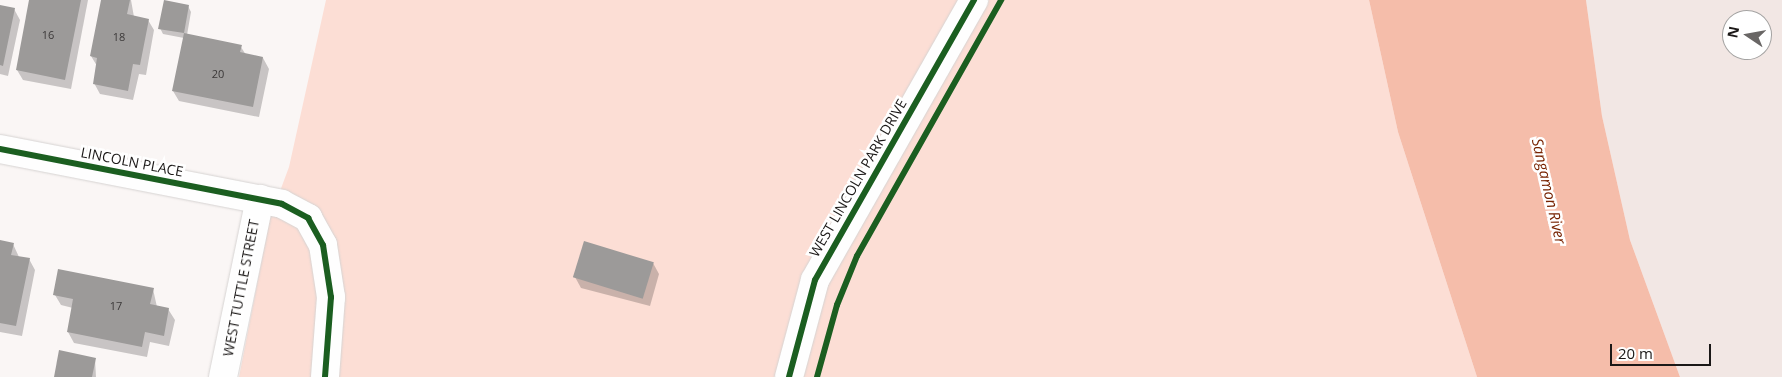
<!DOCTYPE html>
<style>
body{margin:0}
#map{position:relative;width:1782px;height:377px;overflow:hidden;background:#faf6f5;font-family:"Open Sans",sans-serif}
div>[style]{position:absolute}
.built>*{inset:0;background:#f2e7e4}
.green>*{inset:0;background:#fcded5}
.water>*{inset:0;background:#f5bdaa}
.shadow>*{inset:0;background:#0003}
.building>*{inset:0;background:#9c9a99;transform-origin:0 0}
.roads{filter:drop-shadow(0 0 1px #d6d3d2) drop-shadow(0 0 1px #d6d3d2)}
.minor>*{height:28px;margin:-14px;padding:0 14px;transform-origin:14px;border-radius:14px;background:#fefefe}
.cycleway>*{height:6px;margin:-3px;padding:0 3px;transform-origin:3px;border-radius:3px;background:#1b5e20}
span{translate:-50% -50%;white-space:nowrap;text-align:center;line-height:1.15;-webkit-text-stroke:5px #fff;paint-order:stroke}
.number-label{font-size:11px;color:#3b3838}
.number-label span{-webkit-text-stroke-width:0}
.street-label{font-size:14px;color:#1b1817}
.water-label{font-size:15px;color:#720;font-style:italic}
.north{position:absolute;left:1722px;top:10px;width:50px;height:50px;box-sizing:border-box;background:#fff;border:1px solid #a4a3a2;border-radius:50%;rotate:282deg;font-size:14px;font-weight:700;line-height:20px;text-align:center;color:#1b1817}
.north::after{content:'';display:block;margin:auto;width:18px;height:22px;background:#696665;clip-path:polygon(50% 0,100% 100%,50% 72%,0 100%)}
.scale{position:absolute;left:1610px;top:344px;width:101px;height:22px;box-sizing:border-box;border:2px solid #1b1817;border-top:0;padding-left:6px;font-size:15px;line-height:18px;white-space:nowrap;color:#1b1817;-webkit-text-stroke:4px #fff;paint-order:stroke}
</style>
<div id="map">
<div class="built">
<i style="clip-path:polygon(evenodd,1586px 0,1782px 0,1782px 377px,1680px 377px,1630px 240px,1602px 116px,1586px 0,1732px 20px,1762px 20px,1762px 50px,1732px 50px,1732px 20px)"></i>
</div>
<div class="green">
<i style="clip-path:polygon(326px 0,1369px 0,1398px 132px,1477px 377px,239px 377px,270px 218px,289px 167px)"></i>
</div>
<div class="water">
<i style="clip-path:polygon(1369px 0,1586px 0,1602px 116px,1630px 240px,1680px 377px,1477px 377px,1398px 132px)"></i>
</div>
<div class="shadow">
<i style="clip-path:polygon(31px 0,88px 0,71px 89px,23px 80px,17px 70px)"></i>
<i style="clip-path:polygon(102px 0,131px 0,134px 17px,148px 20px,154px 30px,146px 75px,139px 74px,133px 100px,100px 94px,94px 83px,97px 66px,91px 56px)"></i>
<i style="clip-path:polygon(188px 6px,191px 12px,187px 35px,241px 47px,246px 55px,263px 58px,269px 69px,259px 117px,179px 101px,173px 91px,184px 38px,163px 34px,160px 28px)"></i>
<i style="clip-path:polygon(0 7px,14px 9px,20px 20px,8px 76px,0 74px)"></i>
<i style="clip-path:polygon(0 241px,13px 244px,19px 257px,29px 259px,35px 270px,22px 336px,0 332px)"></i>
<i style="clip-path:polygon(653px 263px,659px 274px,650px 306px,581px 288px,575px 277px)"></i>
<i style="clip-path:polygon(153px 289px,157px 307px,168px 309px,175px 320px,169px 346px,150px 342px,147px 357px,74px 343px,68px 332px,73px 308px,61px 305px,55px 295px)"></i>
<i style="clip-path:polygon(95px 359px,96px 377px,55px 377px)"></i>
</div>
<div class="building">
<i style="clip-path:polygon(29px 0,81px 0,65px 80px,16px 70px)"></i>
<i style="clip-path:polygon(101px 0,130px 0,127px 14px,149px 19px,140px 65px,133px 64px,128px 91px,93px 84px,97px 58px,90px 56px)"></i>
<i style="clip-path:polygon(164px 0,189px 5px,184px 33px,242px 45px,240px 52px,263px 57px,253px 107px,172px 91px,184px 33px,158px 29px)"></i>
<i style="clip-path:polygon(0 5px,15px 8px,3px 66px,0 65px)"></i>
<i style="clip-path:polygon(0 240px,14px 243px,11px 255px,30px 258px,16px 326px,0 323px)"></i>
<i style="left:584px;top:241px;width:73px;height:38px;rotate:17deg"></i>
<i style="clip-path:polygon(58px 269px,154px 288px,150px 304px,169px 308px,164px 336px,145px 332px,142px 347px,67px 332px,73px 299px,53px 295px)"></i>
<i style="clip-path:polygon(59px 350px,96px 358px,92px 377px,54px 377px)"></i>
</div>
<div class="roads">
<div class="minor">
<i style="left:0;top:149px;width:287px;rotate:11deg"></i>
<i style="left:282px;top:204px;width:30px;rotate:28deg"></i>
<i style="left:308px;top:218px;width:31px;rotate:61deg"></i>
<i style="left:323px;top:245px;width:53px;rotate:81.3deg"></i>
<i style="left:331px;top:297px;width:80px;rotate:94.3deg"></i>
<i style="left:223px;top:377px;width:182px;rotate:-78.3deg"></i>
<i style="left:789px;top:377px;width:100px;rotate:-75deg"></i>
<i style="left:815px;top:280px;width:322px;rotate:-60.4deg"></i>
</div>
</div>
<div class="cycleway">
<i style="left:0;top:149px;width:287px;rotate:11deg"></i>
<i style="left:282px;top:204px;width:30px;rotate:28deg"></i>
<i style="left:308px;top:218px;width:31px;rotate:61deg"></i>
<i style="left:323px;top:245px;width:53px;rotate:81.3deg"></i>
<i style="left:331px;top:297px;width:80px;rotate:94.3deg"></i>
<i style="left:789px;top:377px;width:100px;rotate:-75deg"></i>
<i style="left:815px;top:280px;width:322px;rotate:-60.4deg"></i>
<i style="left:817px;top:377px;width:75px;rotate:-74.5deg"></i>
<i style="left:837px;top:305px;width:53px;rotate:-67.8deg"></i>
<i style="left:857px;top:256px;width:294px;rotate:-60.6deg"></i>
</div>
<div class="number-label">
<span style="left:48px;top:35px">16</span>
<span style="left:119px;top:37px">18</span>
<span style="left:218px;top:74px">20</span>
<span style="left:116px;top:306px">17</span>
</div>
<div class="street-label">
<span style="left:132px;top:162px;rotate:11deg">LINCOLN PLACE</span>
<span style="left:858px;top:178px;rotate:-60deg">WEST LINCOLN PARK DRIVE</span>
<span style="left:241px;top:288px;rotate:-79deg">WEST TUTTLE STREET</span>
</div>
<div class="water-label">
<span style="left:1549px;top:191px;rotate:77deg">Sangamon River</span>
</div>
<div class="north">N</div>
<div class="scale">20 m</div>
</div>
